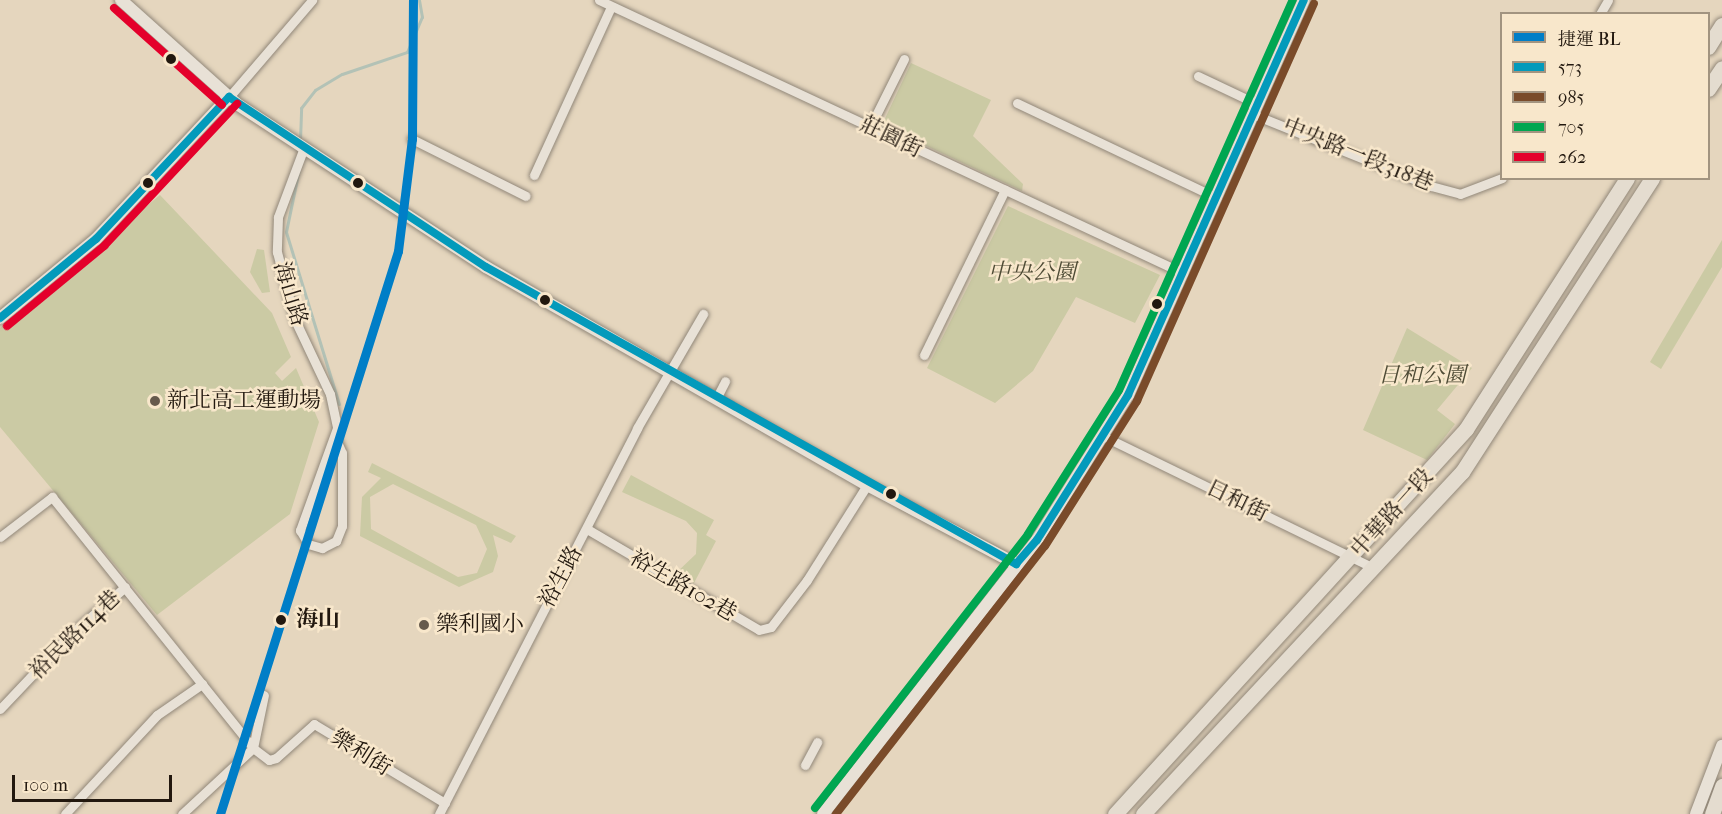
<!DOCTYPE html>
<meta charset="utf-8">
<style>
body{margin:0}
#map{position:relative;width:1722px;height:814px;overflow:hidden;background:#e5d6be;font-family:"IM FELL French Canon","Noto Serif TC",serif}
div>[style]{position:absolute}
.green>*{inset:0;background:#cbcaa4}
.stream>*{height:3px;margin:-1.5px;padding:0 1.5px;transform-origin:1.5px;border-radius:1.5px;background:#b3c2b6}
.roads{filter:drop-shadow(0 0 2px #918779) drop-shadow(0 0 2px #918779)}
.minor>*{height:9px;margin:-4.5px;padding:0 4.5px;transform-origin:4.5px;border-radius:4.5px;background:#e8e1d6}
.tertiary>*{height:12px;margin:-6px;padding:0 6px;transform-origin:6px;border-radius:6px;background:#e8e1d6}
.primary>*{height:15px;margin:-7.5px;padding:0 7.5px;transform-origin:7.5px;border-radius:7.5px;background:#e4dccf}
.trunk>*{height:15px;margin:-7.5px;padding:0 7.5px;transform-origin:7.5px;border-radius:7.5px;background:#e4dccf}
.bus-1>*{height:8px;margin:-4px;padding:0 4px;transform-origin:4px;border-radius:4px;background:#039abb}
.bus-2>*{height:8px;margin:-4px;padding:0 4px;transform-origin:4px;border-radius:4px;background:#7a4b2a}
.bus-3>*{height:8px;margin:-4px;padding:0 4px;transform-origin:4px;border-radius:4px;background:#00a651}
.bus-4>*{height:8px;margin:-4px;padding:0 4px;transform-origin:4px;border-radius:4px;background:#e4002b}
.metro-1>*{height:9px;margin:-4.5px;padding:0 4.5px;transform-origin:4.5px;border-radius:4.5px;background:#007ec7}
.dots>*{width:16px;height:16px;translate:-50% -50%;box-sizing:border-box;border:3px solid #f8e7cb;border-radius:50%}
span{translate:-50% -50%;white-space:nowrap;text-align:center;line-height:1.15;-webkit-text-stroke:5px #f8e7cb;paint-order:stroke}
.street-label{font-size:22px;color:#22180f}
.park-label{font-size:22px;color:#4e4b35;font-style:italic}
.poi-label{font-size:22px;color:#22180f}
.left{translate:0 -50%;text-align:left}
.stop-label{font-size:22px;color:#22180f;font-weight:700}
.legend{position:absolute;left:1500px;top:12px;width:210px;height:168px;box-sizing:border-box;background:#f8e7cb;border:2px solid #a29480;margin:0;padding:8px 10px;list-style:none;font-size:18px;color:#22180f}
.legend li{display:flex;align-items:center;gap:12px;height:30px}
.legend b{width:30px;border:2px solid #a29480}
.scale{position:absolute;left:12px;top:775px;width:160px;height:27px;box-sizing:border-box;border:3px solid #22180f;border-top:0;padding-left:8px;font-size:18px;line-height:21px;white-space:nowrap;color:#22180f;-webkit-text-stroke:4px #f8e7cb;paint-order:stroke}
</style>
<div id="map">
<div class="green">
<i style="clip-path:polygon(911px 63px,991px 100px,973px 136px,1023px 184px,1022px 191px,882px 125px)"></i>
<i style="clip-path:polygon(160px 195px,272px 313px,291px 357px,275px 373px,282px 381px,296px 368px,319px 422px,290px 514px,157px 615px,0 427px,0 328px)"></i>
<i style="clip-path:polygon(1008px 206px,1160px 275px,1135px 323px,1076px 297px,1033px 371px,995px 403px,927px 368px)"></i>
<i style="clip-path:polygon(1722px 240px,1722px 267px,1661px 369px,1650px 362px)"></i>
<i style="clip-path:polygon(257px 249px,264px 250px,270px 292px,262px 293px,250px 272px)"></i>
<i style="clip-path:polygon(1407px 328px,1472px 368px,1437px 410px,1455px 424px,1427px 460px,1363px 430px)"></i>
<i style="clip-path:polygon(evenodd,372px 463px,516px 536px,511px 543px,493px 535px,498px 556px,493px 572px,459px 587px,360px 536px,362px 497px,381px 478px,368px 472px,372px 463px,393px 484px,476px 525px,487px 549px,477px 573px,458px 577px,371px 529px,370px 497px,393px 484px)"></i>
<i style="clip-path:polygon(631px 475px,714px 520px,706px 535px,716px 541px,694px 583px,676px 573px,696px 554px,697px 533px,686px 521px,622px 492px)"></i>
</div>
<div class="stream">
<i style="left:300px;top:141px;width:33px;rotate:-88deg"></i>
<i style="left:301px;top:108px;width:23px;rotate:-52deg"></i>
<i style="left:315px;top:90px;width:31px;rotate:-31deg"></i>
<i style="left:342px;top:74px;width:69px;rotate:-18.7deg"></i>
<i style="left:407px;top:52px;width:38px;rotate:-67deg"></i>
<i style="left:422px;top:17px;width:17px;rotate:-100deg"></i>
<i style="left:299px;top:169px;width:64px;rotate:101.7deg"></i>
<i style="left:286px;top:232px;width:180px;rotate:72.9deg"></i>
</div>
<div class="roads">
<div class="minor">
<i style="left:599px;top:0;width:645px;rotate:25.05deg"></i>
<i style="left:1600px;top:14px;width:16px;rotate:-60deg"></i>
<i style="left:1198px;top:76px;width:59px;rotate:25.3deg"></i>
<i style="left:1251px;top:101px;width:15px;rotate:74deg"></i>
<i style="left:1255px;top:115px;width:190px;rotate:22deg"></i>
<i style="left:1431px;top:186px;width:30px;rotate:15deg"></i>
<i style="left:1460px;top:194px;width:45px;rotate:-20.9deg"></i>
<i style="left:229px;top:97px;width:128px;rotate:-49.4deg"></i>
<i style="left:1017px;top:103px;width:221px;rotate:25.4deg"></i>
<i style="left:870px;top:127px;width:76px;rotate:-63.4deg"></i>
<i style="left:412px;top:139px;width:127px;rotate:26.6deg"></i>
<i style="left:303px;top:150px;width:72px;rotate:110.5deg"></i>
<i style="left:278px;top:217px;width:35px;rotate:92deg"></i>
<i style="left:277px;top:252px;width:70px;rotate:75.2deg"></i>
<i style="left:295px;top:320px;width:82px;rotate:64.7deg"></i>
<i style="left:330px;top:394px;width:35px;rotate:78deg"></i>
<i style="left:337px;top:428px;width:109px;rotate:109.9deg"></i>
<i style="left:300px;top:530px;width:16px;rotate:60deg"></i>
<i style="left:308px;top:544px;width:15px;rotate:16deg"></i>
<i style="left:322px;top:548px;width:16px;rotate:-27deg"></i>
<i style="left:336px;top:541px;width:16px;rotate:-68deg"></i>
<i style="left:342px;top:526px;width:73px;rotate:-90deg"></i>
<i style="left:342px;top:453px;width:17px;rotate:-114deg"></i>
<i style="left:534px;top:175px;width:185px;rotate:-65.4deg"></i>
<i style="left:924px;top:355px;width:184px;rotate:-63.9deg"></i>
<i style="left:716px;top:399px;width:20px;rotate:-63deg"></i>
<i style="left:1103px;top:436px;width:299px;rotate:26deg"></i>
<i style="left:587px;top:529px;width:199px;rotate:30.4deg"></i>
<i style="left:759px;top:630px;width:12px;rotate:-14deg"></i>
<i style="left:771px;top:627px;width:59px;rotate:-52.5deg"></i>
<i style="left:807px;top:580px;width:112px;rotate:-57.7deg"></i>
<i style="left:0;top:537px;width:66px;rotate:-37.6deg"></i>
<i style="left:52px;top:497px;width:322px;rotate:51.3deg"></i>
<i style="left:253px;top:748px;width:20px;rotate:37deg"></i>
<i style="left:269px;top:760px;width:7px;rotate:-16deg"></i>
<i style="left:276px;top:758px;width:51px;rotate:-41.8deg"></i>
<i style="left:314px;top:724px;width:153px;rotate:31.1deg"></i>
<i style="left:0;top:709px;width:102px;rotate:-46.6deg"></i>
<i style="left:70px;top:635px;width:73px;rotate:-41.1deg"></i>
<i style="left:805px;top:765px;width:26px;rotate:-62deg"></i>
<i style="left:65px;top:814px;width:135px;rotate:-47.1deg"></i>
<i style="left:157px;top:715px;width:55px;rotate:-34.6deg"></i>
<i style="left:182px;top:814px;width:97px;rotate:-42.9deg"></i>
<i style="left:253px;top:748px;width:54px;rotate:-78.3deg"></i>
<i style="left:439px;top:814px;width:434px;rotate:-62.8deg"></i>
<i style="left:637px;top:428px;width:132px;rotate:-59.9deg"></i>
</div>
<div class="tertiary">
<i style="left:121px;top:0;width:156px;rotate:41.9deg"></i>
<i style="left:237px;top:104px;width:298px;rotate:33.2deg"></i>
<i style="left:486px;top:267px;width:439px;rotate:29.8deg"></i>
<i style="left:867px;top:485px;width:169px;rotate:27.9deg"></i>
<i style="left:0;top:318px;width:124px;rotate:-39.5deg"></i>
<i style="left:96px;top:239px;width:195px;rotate:-46.9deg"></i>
<i style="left:823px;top:814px;width:348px;rotate:-52deg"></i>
<i style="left:1037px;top:540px;width:171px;rotate:-57.9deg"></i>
<i style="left:1128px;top:395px;width:432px;rotate:-66deg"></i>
<i style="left:1696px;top:814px;width:73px;rotate:-69.1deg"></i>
</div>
<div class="primary">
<i style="left:1708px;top:47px;width:26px;rotate:-58deg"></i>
<i style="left:1708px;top:89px;width:25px;rotate:-56deg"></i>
<i style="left:1115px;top:814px;width:521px;rotate:-47.64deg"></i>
<i style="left:1466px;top:429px;width:298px;rotate:-57.3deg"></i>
<i style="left:1143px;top:814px;width:468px;rotate:-47deg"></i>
<i style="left:1462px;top:472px;width:350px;rotate:-57.1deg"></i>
</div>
<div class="trunk">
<i style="left:1712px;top:814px;width:30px;rotate:-70deg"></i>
</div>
</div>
<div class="bus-1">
<i style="left:229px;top:97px;width:308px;rotate:33.5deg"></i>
<i style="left:486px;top:267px;width:608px;rotate:29.27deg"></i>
<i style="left:0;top:318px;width:124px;rotate:-39.5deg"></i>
<i style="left:96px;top:239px;width:195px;rotate:-46.9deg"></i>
<i style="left:1016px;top:564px;width:32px;rotate:-49deg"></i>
<i style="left:1037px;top:540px;width:171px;rotate:-57.9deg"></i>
<i style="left:1128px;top:395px;width:432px;rotate:-66deg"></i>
</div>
<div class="bus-2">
<i style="left:836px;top:814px;width:340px;rotate:-52.1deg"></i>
<i style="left:1045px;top:546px;width:172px;rotate:-57.6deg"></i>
<i style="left:1137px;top:401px;width:435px;rotate:-66deg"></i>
</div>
<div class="bus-3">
<i style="left:815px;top:808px;width:347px;rotate:-52.1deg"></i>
<i style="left:1028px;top:534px;width:170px;rotate:-57.7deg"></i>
<i style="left:1119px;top:390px;width:427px;rotate:-66deg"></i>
</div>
<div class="bus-4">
<i style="left:114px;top:8px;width:145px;rotate:41.9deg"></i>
<i style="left:7px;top:326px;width:126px;rotate:-39.5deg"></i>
<i style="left:104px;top:246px;width:195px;rotate:-46.9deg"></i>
</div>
<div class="metro-1">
<i style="left:220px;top:814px;width:590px;rotate:-72.45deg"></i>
<i style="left:398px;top:251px;width:113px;rotate:-82.9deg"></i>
<i style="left:412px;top:139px;width:139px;rotate:-89.6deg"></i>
</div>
<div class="dots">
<i style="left:171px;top:59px;background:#22180f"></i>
<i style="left:148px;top:183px;background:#22180f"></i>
<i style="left:358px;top:183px;background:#22180f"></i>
<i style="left:545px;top:300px;background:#22180f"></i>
<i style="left:1157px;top:304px;background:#22180f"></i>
<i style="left:155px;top:401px;background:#665a4c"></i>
<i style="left:891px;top:494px;background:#22180f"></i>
<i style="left:281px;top:620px;background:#22180f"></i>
<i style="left:424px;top:625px;background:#665a4c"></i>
</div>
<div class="street-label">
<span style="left:891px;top:137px;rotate:26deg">莊園街</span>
<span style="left:1358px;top:155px;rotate:22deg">中央路一段318巷</span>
<span style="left:290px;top:294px;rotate:73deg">海山路</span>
<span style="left:1237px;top:501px;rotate:26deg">日和街</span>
<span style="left:1392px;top:513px;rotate:-48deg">中華路一段</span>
<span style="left:561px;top:577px;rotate:-62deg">裕生路</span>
<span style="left:683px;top:586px;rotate:30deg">裕生路102巷</span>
<span style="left:75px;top:635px;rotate:-44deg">裕民路114巷</span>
<span style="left:361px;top:753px;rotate:32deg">樂利街</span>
</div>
<div class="park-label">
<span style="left:1032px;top:273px">中央公園</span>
<span style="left:1422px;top:376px">日和公園</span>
</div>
<div class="poi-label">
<span class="left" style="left:167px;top:401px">新北高工運動場</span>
<span class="left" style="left:436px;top:625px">樂利國小</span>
</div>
<div class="stop-label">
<span class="left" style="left:296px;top:620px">海山</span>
</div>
<ul class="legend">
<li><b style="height:8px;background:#007ec7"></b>捷運 BL</li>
<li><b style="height:8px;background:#039abb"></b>573</li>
<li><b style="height:8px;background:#7a4b2a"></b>985</li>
<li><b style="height:8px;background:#00a651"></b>705</li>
<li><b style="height:8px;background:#e4002b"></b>262</li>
</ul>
<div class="scale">100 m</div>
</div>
